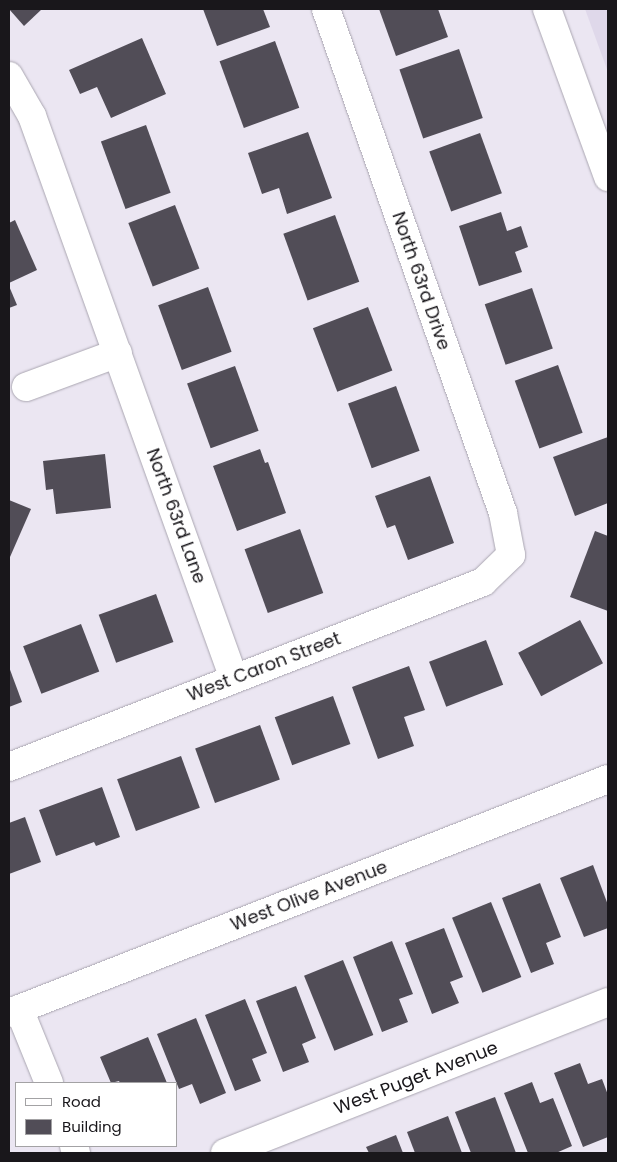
<!DOCTYPE html>
<style>
body{margin:0}
#map{position:relative;width:617px;height:1162px;overflow:hidden;background:#ebe6f2;font-family:Poppins,sans-serif}
div>[style]{position:absolute}
.built>*{inset:0;background:#dfd8ea}
.building>*{inset:0;background:#514d57;transform-origin:0 0}
.roads{filter:drop-shadow(0 0 1px #aaa6b1) drop-shadow(0 0 1px #aaa6b1)}
.minor>*{height:28px;margin:-14px;padding:0 14px;transform-origin:14px;border-radius:14px;background:#fff}
.major>*{height:28px;margin:-14px;padding:0 14px;transform-origin:14px;border-radius:14px;background:#fff}
span{translate:-50% -50%;white-space:nowrap;text-align:center;line-height:1.15;-webkit-text-stroke:5px #fff;paint-order:stroke}
.street-label{font-size:18px;color:#19171b}
.frame{position:absolute;inset:0;border:10px solid #19171b;pointer-events:none}
.legend{position:absolute;left:15px;top:1082px;width:162px;height:65px;box-sizing:border-box;background:#fff;border:1px solid #a3a2a4;margin:0;padding:6px 9px;list-style:none;font-size:15px;color:#19171b}
.legend li{display:flex;align-items:center;gap:10px;height:25px}
.legend b{width:25px;border:1px solid #a3a2a4}
</style>
<div id="map">
<div class="built">
<i style="clip-path:polygon(585px 9px,608px 9px,608px 72px)"></i>
</div>
<div class="building">
<i style="clip-path:polygon(9px 9px,42px 9px,24px 26px)"></i>
<i style="clip-path:polygon(203px 9px,263px 9px,270px 27px,217px 46px)"></i>
<i style="clip-path:polygon(379px 9px,438px 9px,448px 37px,396px 56px)"></i>
<i style="clip-path:polygon(142px 38px,166px 94px,111px 118px,97px 87px,80px 94px,69px 70px)"></i>
<i style="left:275px;top:41px;width:71px;height:59px;rotate:70deg"></i>
<i style="left:459px;top:49px;width:73px;height:63px;rotate:71deg"></i>
<i style="left:146px;top:125px;width:72px;height:48px;rotate:70deg"></i>
<i style="clip-path:polygon(308px 132px,332px 198px,287px 214px,279px 188px,262px 194px,248px 153px)"></i>
<i style="left:480px;top:133px;width:64px;height:54px;rotate:70deg"></i>
<i style="left:175px;top:205px;width:68px;height:50px;rotate:69deg"></i>
<i style="clip-path:polygon(501px 212px,507px 231px,521px 226px,528px 247px,515px 252px,522px 272px,479px 286px,459px 226px)"></i>
<i style="left:335px;top:215px;width:71px;height:55px;rotate:70deg"></i>
<i style="clip-path:polygon(15px 220px,37px 270px,9px 283px,9px 223px)"></i>
<i style="clip-path:polygon(9px 286px,17px 305px,9px 308px)"></i>
<i style="left:208px;top:287px;width:69px;height:53px;rotate:70deg"></i>
<i style="left:532px;top:288px;width:64px;height:50px;rotate:71deg"></i>
<i style="left:368px;top:307px;width:68px;height:59px;rotate:69deg"></i>
<i style="left:558px;top:365px;width:72px;height:46px;rotate:70deg"></i>
<i style="left:235px;top:366px;width:69px;height:51px;rotate:70deg"></i>
<i style="left:396px;top:386px;width:69px;height:51px;rotate:70deg"></i>
<i style="clip-path:polygon(608px 437px,608px 503px,575px 516px,553px 457px)"></i>
<i style="clip-path:polygon(260px 449px,265px 463px,268px 462px,286px 513px,237px 531px,213px 466px)"></i>
<i style="clip-path:polygon(105px 454px,111px 508px,56px 514px,53px 489px,46px 490px,43px 461px)"></i>
<i style="clip-path:polygon(430px 476px,454px 543px,408px 560px,395px 525px,387px 528px,375px 496px)"></i>
<i style="clip-path:polygon(9px 500px,31px 509px,10px 557px,9px 556px)"></i>
<i style="left:300px;top:529px;width:68px;height:59px;rotate:70deg"></i>
<i style="clip-path:polygon(595px 531px,608px 536px,608px 611px,570px 597px)"></i>
<i style="left:156px;top:594px;width:51px;height:61px;rotate:70deg"></i>
<i style="left:580px;top:620px;width:49px;height:70px;rotate:62deg"></i>
<i style="left:81px;top:624px;width:51px;height:62px;rotate:69deg"></i>
<i style="left:486px;top:640px;width:48px;height:61px;rotate:69deg"></i>
<i style="clip-path:polygon(409px 666px,425px 710px,404px 717px,414px 746px,378px 759px,352px 687px)"></i>
<i style="clip-path:polygon(9px 667px,22px 702px,9px 707px)"></i>
<i style="left:333px;top:696px;width:51px;height:62px;rotate:70deg"></i>
<i style="left:260px;top:725px;width:58px;height:69px;rotate:70deg"></i>
<i style="left:181px;top:756px;width:55px;height:68px;rotate:70deg"></i>
<i style="clip-path:polygon(102px 787px,120px 837px,96px 846px,94px 842px,56px 856px,39px 810px)"></i>
<i style="clip-path:polygon(25px 817px,41px 862px,9px 874px,9px 823px)"></i>
<i style="clip-path:polygon(593px 865px,608px 905px,608px 928px,584px 937px,560px 878px)"></i>
<i style="clip-path:polygon(540px 883px,561px 937px,546px 943px,554px 964px,531px 973px,502px 898px)"></i>
<i style="left:491px;top:902px;width:81px;height:42px;rotate:68deg"></i>
<i style="clip-path:polygon(444px 928px,463px 977px,450px 982px,459px 1003px,432px 1014px,405px 943px)"></i>
<i style="clip-path:polygon(392px 941px,413px 994px,399px 999px,408px 1022px,382px 1032px,353px 957px)"></i>
<i style="left:343px;top:960px;width:81px;height:42px;rotate:68deg"></i>
<i style="clip-path:polygon(296px 986px,316px 1038px,302px 1044px,309px 1062px,283px 1072px,256px 1001px)"></i>
<i style="clip-path:polygon(245px 999px,267px 1053px,252px 1059px,261px 1081px,235px 1091px,205px 1015px)"></i>
<i style="clip-path:polygon(196px 1018px,226px 1093px,200px 1104px,192px 1084px,179px 1089px,157px 1034px)"></i>
<i style="clip-path:polygon(148px 1037px,167px 1083px,120px 1083px,119px 1081px,111px 1083px,100px 1057px)"></i>
<i style="clip-path:polygon(580px 1063px,588px 1084px,602px 1079px,608px 1095px,608px 1137px,583px 1147px,554px 1073px)"></i>
<i style="clip-path:polygon(532px 1082px,540px 1103px,553px 1098px,572px 1146px,556px 1153px,528px 1153px,504px 1093px)"></i>
<i style="clip-path:polygon(495px 1097px,516px 1153px,471px 1153px,455px 1112px)"></i>
<i style="clip-path:polygon(448px 1116px,462px 1153px,415px 1153px,407px 1132px)"></i>
<i style="clip-path:polygon(396px 1135px,403px 1153px,369px 1153px,366px 1147px)"></i>
</div>
<div class="roads">
<div class="minor">
<i style="left:547px;top:9px;width:179px;rotate:70deg"></i>
<i style="left:9px;top:76px;width:46px;rotate:60.1deg"></i>
<i style="left:32px;top:116px;width:598px;rotate:70.26deg"></i>
<i style="left:26px;top:387px;width:98px;rotate:-20.3deg"></i>
<i style="left:9px;top:767px;width:509px;rotate:-21.32deg"></i>
<i style="left:483px;top:582px;width:39px;rotate:-44deg"></i>
<i style="left:511px;top:555px;width:43px;rotate:-100.8deg"></i>
<i style="left:503px;top:513px;width:534px;rotate:-109.35deg"></i>
<i style="left:19px;top:1009px;width:80px;rotate:67.9deg"></i>
<i style="left:74px;top:1146px;width:7px;rotate:74deg"></i>
<i style="left:225px;top:1153px;width:412px;rotate:-21.5deg"></i>
</div>
<div class="major">
<i style="left:9px;top:1013px;width:643px;rotate:-21.34deg"></i>
</div>
</div>
<div class="street-label">
<span style="left:421px;top:281px;rotate:71deg">North 63rd Drive</span>
<span style="left:176px;top:516px;rotate:70deg">North 63rd Lane</span>
<span style="left:264px;top:667px;rotate:-21deg">West Caron Street</span>
<span style="left:309px;top:896px;rotate:-21deg">West Olive Avenue</span>
<span style="left:416px;top:1078px;rotate:-21deg">West Puget Avenue</span>
</div>
<div class="frame"></div>
<ul class="legend">
<li><b style="height:6px;background:#fff"></b>Road</li>
<li><b style="height:14px;background:#514d57"></b>Building</li>
</ul>
</div>
